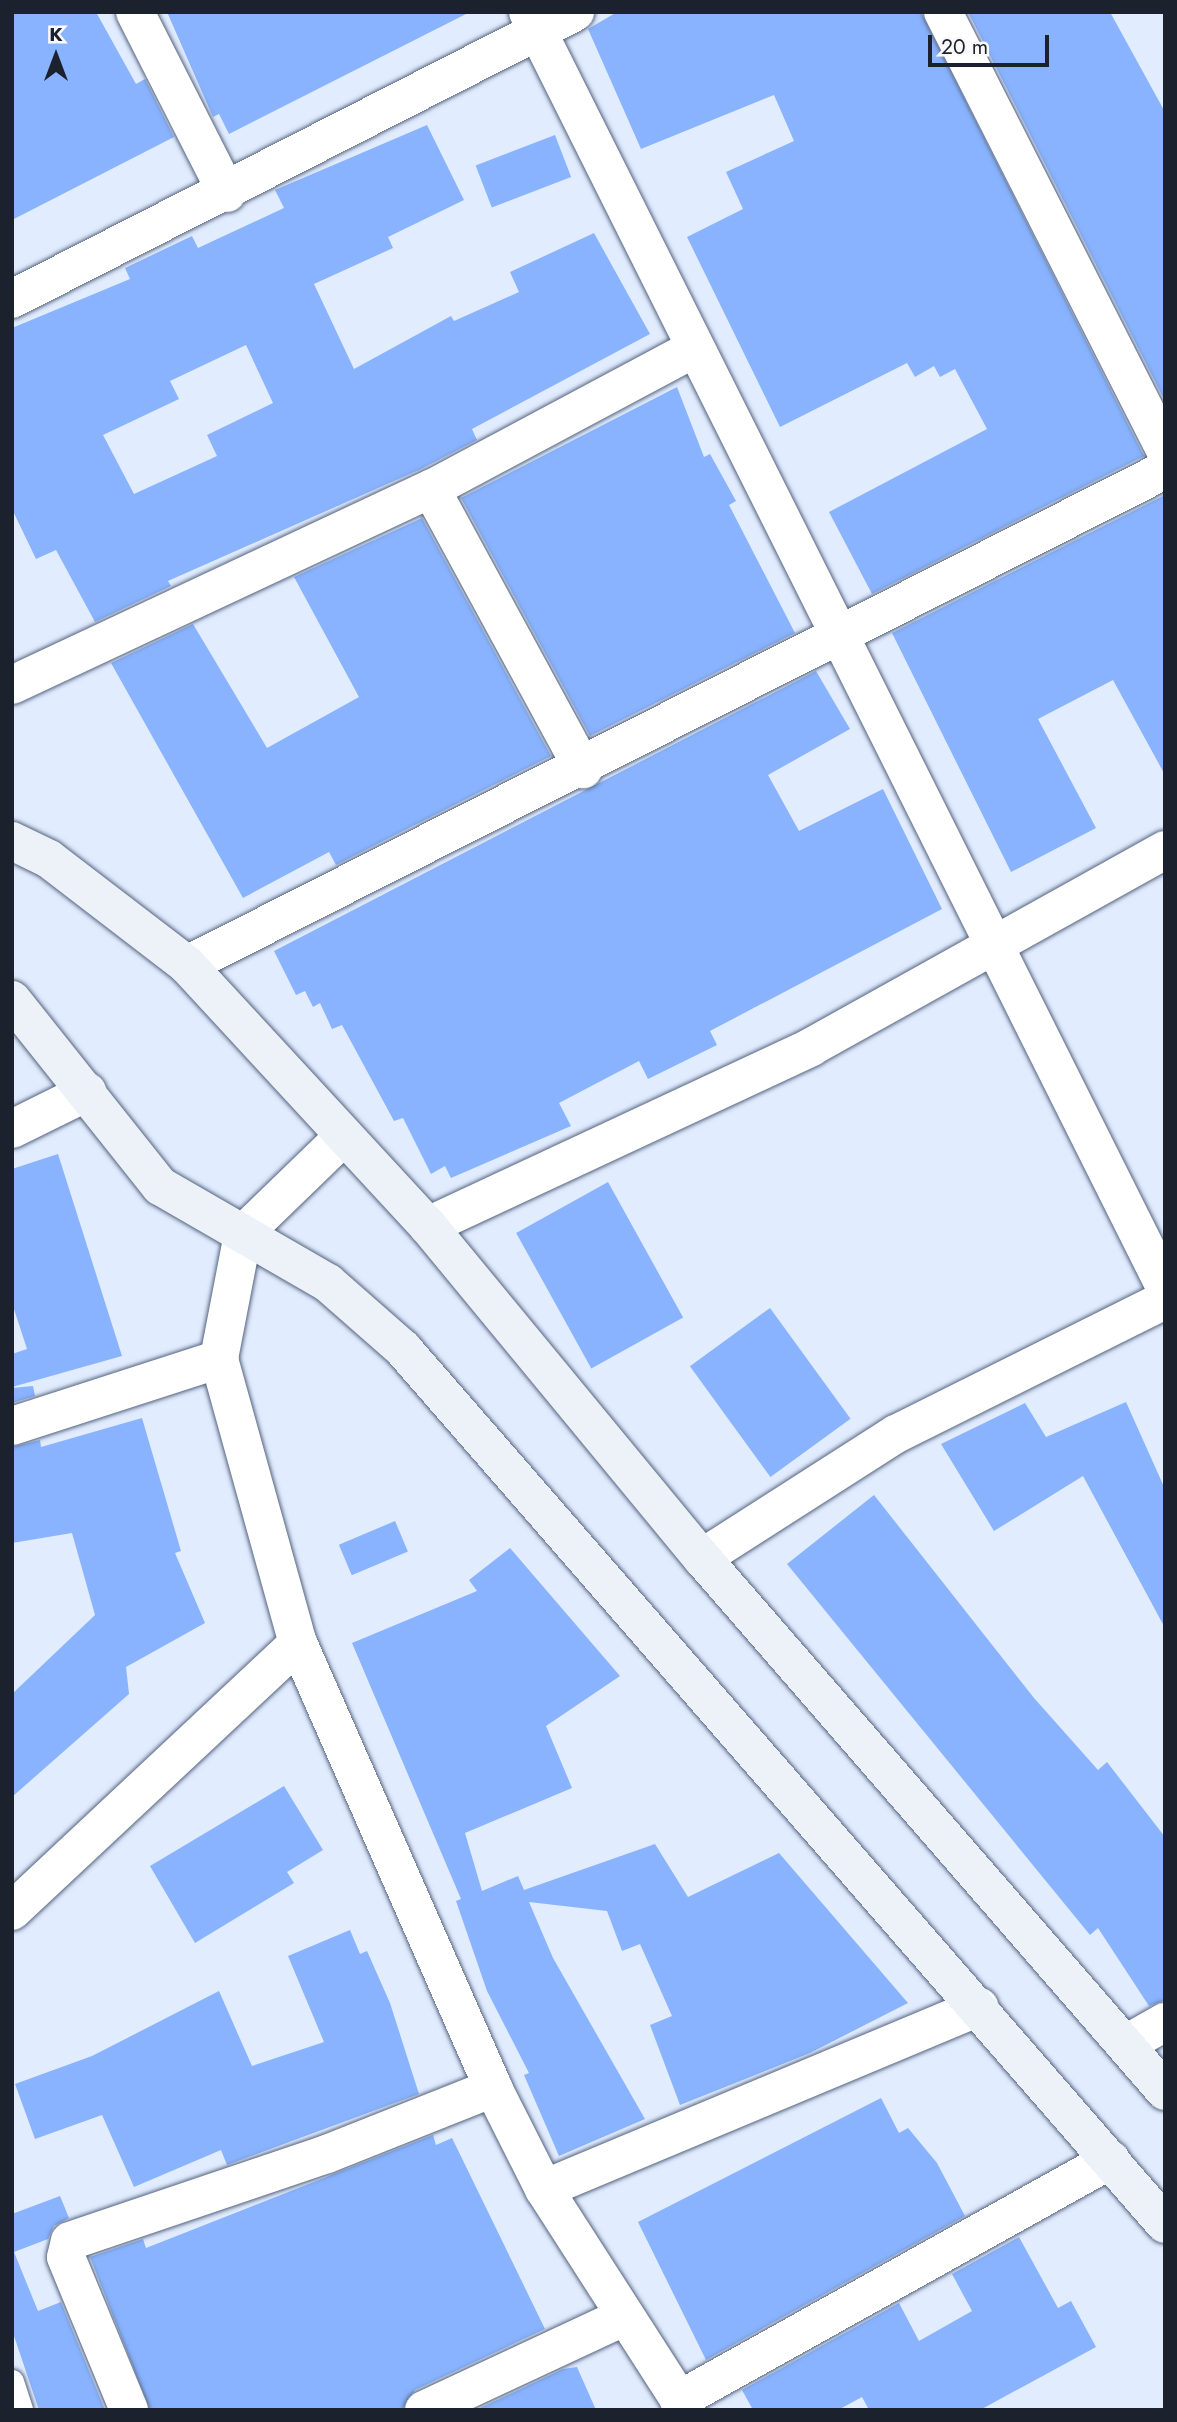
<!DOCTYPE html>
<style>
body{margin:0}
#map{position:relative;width:1177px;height:2422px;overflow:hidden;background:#e1ecff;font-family:Jost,sans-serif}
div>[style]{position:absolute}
.building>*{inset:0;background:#89b3fe;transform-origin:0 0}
.roads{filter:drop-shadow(0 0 2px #54637e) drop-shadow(0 0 2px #54637e)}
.service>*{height:24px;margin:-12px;padding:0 12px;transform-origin:12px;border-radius:12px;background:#fff}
.minor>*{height:38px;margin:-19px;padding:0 19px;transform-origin:19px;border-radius:19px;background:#fff}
.tertiary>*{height:38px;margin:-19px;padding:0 19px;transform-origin:19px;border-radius:19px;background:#fff}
.secondary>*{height:38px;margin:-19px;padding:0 19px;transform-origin:19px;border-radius:19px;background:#edf1f8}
span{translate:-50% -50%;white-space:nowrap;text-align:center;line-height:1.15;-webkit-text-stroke:7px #f9f9f9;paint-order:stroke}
.frame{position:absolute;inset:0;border:14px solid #1c222d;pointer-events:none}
.north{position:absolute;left:21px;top:21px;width:70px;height:70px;-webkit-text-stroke:5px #f9f9f9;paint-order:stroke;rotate:0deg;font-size:19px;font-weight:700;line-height:28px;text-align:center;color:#1c222d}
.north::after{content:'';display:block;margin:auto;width:24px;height:32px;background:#1c222d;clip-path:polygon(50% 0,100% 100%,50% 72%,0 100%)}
.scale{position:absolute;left:928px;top:35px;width:121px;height:32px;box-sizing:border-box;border:4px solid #1c222d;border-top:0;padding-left:9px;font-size:21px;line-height:24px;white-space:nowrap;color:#1c222d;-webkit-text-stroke:5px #f9f9f9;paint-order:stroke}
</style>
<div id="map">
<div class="building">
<i style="clip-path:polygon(12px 12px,96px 12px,136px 84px,145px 79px,174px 137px,12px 220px)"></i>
<i style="clip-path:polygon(167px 12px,470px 12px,229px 134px,219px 114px,213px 117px)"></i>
<i style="clip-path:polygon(617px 12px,921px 12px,1144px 456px,872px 594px,829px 512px,987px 429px,955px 369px,940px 377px,934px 366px,915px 377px,907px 363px,780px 427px,687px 237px,743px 209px,726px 172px,794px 141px,774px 95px,641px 149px,588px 29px)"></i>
<i style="clip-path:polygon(968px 12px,1110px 12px,1165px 112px,1165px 401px)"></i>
<i style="clip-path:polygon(evenodd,427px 125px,464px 200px,388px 237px,393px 248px,314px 284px,354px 369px,451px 316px,454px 321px,519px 292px,510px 272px,594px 233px,650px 334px,472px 429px,477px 440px,421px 469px,168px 581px,171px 586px,95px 622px,56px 550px,36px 559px,12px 509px,12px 328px,130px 279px,125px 268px,192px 236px,198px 248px,284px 208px,275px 190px,427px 125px,246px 345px,273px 403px,207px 435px,217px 456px,134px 494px,103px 435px,179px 399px,170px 381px,246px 345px)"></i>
<i style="left:555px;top:135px;width:45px;height:85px;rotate:69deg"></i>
<i style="clip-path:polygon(677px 387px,704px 457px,710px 454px,736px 501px,729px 505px,795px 633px,590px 736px,461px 498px)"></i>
<i style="clip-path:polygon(1165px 495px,1165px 775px,1113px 680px,1038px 719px,1096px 828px,1011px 872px,892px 633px)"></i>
<i style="clip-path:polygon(422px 518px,551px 756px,336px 865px,329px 852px,243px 898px,111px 663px,193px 624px,267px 748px,359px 697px,294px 577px)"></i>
<i style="clip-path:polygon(816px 671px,850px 729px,768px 775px,799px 831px,883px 789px,942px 909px,710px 1031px,717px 1045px,648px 1079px,639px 1061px,559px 1103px,571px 1126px,451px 1178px,445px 1166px,431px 1174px,403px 1118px,394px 1121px,342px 1025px,332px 1029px,320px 1003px,313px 1007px,305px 991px,296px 995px,274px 951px)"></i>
<i style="clip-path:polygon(58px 1154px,122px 1356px,12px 1387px,12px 1354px,27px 1349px,12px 1303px,12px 1169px)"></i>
<i style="left:608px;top:1182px;width:155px;height:105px;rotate:61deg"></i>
<i style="left:770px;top:1308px;width:137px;height:99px;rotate:54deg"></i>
<i style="clip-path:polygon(33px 1386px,35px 1396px,12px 1403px,12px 1388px)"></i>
<i style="clip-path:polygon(1126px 1402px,1165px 1489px,1165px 1628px,1083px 1476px,994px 1531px,941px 1444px,1025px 1403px,1046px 1437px)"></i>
<i style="clip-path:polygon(142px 1418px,181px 1551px,175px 1553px,205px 1623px,126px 1667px,129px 1694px,12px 1797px,12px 1694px,95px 1615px,72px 1533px,12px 1543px,12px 1447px,40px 1440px,41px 1447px)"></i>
<i style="clip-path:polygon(874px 1495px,1034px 1698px,1098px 1770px,1107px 1762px,1165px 1837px,1165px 2000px,1149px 2006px,1098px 1928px,1090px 1935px,787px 1564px)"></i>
<i style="left:395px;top:1521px;width:33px;height:61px;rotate:67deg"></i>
<i style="clip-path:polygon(510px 1548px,620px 1676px,546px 1726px,572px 1788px,465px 1833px,482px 1891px,518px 1876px,524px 1890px,655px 1844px,688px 1897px,779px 1853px,908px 2003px,810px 2053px,680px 2105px,650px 2025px,672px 2016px,640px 1944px,622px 1951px,607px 1911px,529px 1902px,553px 1958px,645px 2119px,559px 2156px,524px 2075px,529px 2073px,487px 1991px,456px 1901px,461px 1899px,352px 1643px,477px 1591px,469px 1580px)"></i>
<i style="clip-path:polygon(284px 1786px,323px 1850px,287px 1872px,294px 1883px,195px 1943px,150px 1866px)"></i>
<i style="clip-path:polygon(350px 1930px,360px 1954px,367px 1951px,390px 2003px,419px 2094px,227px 2165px,221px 2150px,134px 2187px,102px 2115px,35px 2139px,15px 2084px,92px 2056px,219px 1991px,252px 2066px,324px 2042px,288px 1956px)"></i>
<i style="clip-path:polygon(881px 2098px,899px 2133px,908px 2128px,937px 2163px,965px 2216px,706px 2360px,638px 2222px)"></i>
<i style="clip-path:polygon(433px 2135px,436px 2145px,452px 2138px,545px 2329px,415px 2390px,402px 2410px,150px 2410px,90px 2257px,143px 2239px,146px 2248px)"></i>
<i style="clip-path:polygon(60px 2196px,69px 2218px,54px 2226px,48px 2239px,14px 2252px,38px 2311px,61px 2302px,105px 2410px,39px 2410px,12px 2330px,12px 2214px)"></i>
<i style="clip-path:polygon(1019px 2237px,1058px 2308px,1071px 2301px,1096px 2347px,980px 2410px,869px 2410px,862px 2397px,838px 2410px,753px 2410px,742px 2390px,899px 2303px,919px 2341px,972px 2311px,952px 2274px)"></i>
<i style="clip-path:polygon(577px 2367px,596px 2410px,476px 2410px,563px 2369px)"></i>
</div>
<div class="roads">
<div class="service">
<i style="left:12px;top:2382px;width:29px;rotate:72deg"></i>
</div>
<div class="minor">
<i style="left:135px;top:12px;width:203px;rotate:63.1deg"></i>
<i style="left:528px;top:12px;width:1425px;rotate:63.45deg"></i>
<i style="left:943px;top:12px;width:491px;rotate:63.1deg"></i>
<i style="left:12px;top:299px;width:632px;rotate:-27.01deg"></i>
<i style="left:431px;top:489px;width:319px;rotate:61.5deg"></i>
<i style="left:12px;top:685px;width:463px;rotate:-25.1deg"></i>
<i style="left:431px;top:489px;width:297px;rotate:-28.1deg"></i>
<i style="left:187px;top:965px;width:1096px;rotate:-26.85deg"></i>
<i style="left:12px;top:1129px;width:84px;rotate:-26.3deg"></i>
<i style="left:428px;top:1226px;width:423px;rotate:-25deg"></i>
<i style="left:811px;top:1047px;width:405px;rotate:-29.1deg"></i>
<i style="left:12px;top:1426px;width:218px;rotate:-17.9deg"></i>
<i style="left:702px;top:1558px;width:230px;rotate:-32.6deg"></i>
<i style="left:896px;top:1434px;width:301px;rotate:-26.5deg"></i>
<i style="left:12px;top:1911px;width:392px;rotate:-43.1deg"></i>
<i style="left:1128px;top:2043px;width:43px;rotate:-29.6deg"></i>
<i style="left:544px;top:2189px;width:472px;rotate:-22.7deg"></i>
<i style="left:679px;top:2400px;width:494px;rotate:-29.1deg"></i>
<i style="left:129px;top:2410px;width:165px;rotate:-112.4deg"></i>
<i style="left:66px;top:2257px;width:16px;rotate:-76deg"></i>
<i style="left:70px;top:2241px;width:271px;rotate:-18.7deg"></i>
<i style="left:327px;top:2154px;width:179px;rotate:-21.7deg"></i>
<i style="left:424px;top:2410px;width:220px;rotate:-25deg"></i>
</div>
<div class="tertiary">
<i style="left:344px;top:1136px;width:141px;rotate:135.9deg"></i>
<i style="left:243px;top:1234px;width:127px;rotate:100.9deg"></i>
<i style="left:219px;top:1359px;width:295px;rotate:74.5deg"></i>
<i style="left:298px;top:1643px;width:486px;rotate:66.3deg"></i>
<i style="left:493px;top:2088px;width:113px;rotate:63.2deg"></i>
<i style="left:544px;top:2189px;width:263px;rotate:57.3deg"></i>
</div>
<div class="secondary">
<i style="left:12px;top:841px;width:41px;rotate:25.9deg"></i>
<i style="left:49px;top:859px;width:174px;rotate:37.5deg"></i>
<i style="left:187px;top:965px;width:355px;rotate:47.3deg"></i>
<i style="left:428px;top:1226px;width:430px;rotate:50.5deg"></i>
<i style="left:702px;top:1558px;width:706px;rotate:49.02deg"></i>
<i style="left:12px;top:1000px;width:238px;rotate:51.5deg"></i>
<i style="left:160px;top:1186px;width:194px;rotate:30deg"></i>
<i style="left:328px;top:1283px;width:100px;rotate:41.3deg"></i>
<i style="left:403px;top:1349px;width:1160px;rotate:48.95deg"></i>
</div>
</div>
<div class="frame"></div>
<div class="north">K</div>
<div class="scale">20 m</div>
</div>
